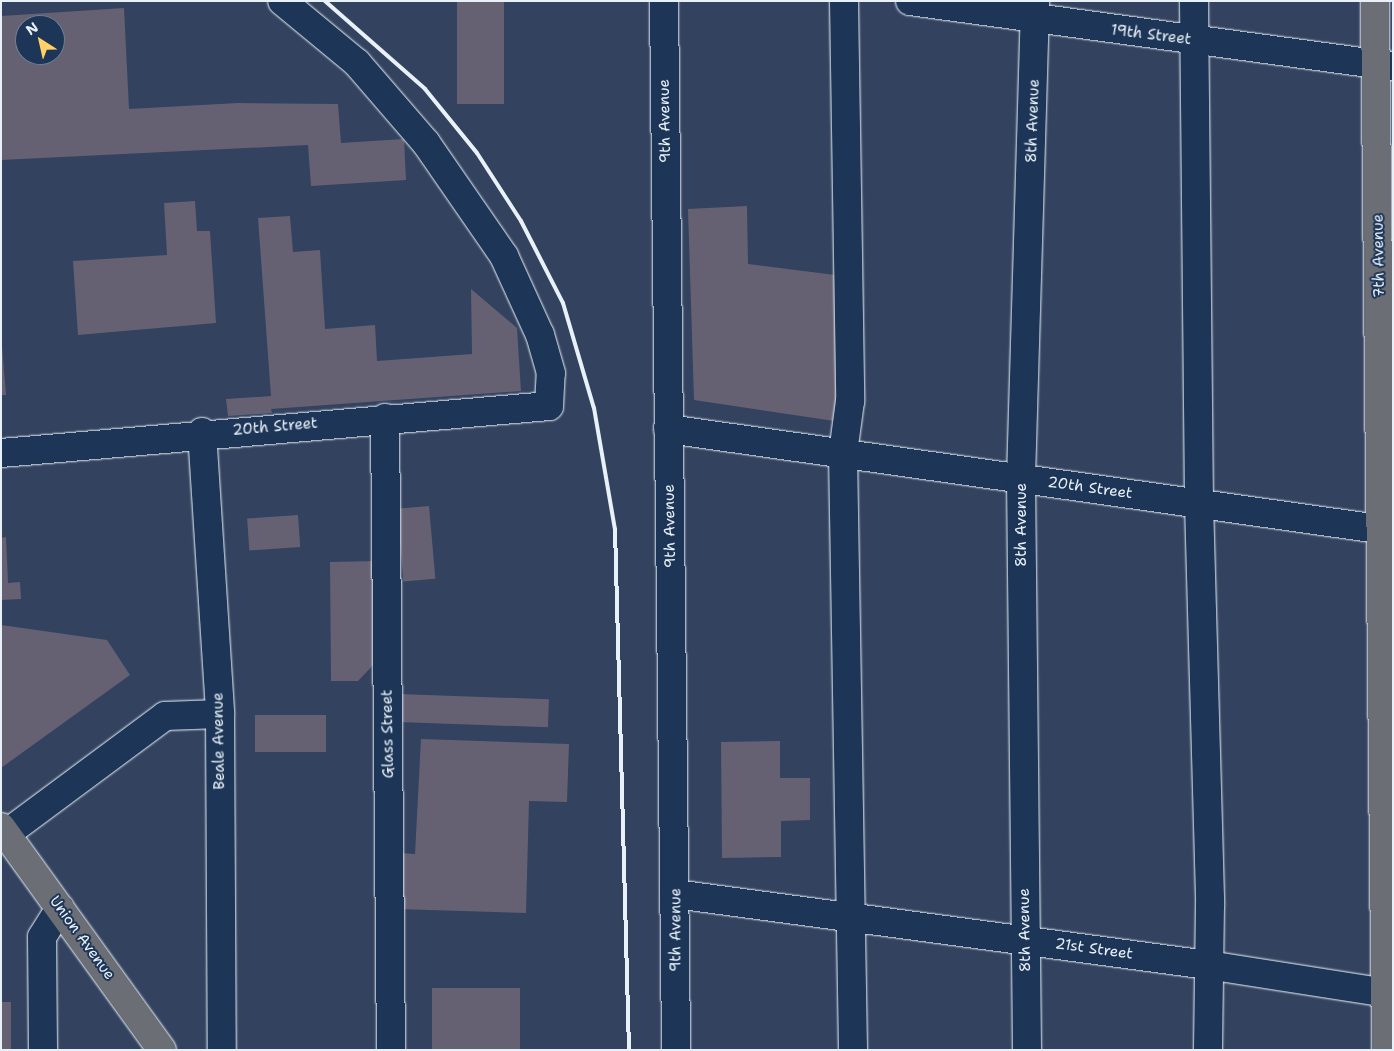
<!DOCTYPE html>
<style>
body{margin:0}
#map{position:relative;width:1394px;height:1051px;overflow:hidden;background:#33425f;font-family:"Shantell Sans",sans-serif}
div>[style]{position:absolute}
.building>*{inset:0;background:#656173;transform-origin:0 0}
.roads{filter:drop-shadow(0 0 1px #e8f1f8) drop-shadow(0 0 1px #e8f1f8)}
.minor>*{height:28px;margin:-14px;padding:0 14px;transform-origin:14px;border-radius:14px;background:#1d3557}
.major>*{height:28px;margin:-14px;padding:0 14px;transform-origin:14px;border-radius:14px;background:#6b6f75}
.rail>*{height:4px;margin:-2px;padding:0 2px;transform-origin:2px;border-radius:2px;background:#e8f1f8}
span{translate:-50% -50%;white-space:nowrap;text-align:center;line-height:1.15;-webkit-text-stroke:4px #1d3557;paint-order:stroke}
.street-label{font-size:15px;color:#e8f1f8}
.frame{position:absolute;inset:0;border:2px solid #e8f1f8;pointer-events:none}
.north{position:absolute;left:15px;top:15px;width:50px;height:50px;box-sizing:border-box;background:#1d3557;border:1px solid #6e8097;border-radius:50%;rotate:325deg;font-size:14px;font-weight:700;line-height:20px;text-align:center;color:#e8f1f8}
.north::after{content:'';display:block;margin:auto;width:18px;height:22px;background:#ffd166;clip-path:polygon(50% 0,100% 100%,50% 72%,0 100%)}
</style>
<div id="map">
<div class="building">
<i style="left:457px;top:1px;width:47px;height:103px"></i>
<i style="clip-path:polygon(evenodd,124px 8px,129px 109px,238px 103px,338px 104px,341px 143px,404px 139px,406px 180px,311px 186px,308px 145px,1px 160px,1px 16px,124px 8px,25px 25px,55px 25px,55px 55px,25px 55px,25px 25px)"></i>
<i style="clip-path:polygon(195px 201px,197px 231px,210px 231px,216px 323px,78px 335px,73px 261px,167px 255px,164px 203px)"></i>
<i style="clip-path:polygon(747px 206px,748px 264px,843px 276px,841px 422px,694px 400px,688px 209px)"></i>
<i style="clip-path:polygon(290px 216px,293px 252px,320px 250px,325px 329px,375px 325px,377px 361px,472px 354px,471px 289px,517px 328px,521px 391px,271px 409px,272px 413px,228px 416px,226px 399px,271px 396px,258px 218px)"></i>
<i style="clip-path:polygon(1px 333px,6px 395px,1px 395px)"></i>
<i style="left:429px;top:506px;width:73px;height:32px;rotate:85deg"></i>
<i style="left:298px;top:515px;width:32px;height:51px;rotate:86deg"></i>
<i style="clip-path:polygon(6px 537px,8px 583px,20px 582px,21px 599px,1px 600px,1px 538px)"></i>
<i style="clip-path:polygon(377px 561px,378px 660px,358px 681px,331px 681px,330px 562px)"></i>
<i style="clip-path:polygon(1px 625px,107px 640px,130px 675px,1px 768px)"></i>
<i style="left:399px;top:694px;width:150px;height:28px;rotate:2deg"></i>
<i style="left:326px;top:715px;width:37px;height:71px;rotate:90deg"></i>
<i style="clip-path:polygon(421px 739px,569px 744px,567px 802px,529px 801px,526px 913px,398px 909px,400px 853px,415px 854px)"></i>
<i style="clip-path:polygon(780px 741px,780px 778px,810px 778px,810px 820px,781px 821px,781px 857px,722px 858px,721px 742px)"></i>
<i style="left:432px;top:988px;width:88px;height:62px"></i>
<i style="left:1px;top:1002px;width:10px;height:48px"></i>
</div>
<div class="roads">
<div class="minor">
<i style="left:664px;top:1px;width:1049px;rotate:89.34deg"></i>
<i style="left:844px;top:1px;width:400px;rotate:89.1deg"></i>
<i style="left:850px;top:401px;width:52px;rotate:97.7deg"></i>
<i style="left:843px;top:453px;width:597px;rotate:89.04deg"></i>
<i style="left:910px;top:1px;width:487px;rotate:7.7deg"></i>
<i style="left:1194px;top:1px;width:502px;rotate:89.43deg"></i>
<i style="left:1199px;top:503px;width:402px;rotate:88.4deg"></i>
<i style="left:1210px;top:905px;width:145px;rotate:90.8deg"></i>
<i style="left:385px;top:418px;width:632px;rotate:89.46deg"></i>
<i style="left:668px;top:429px;width:732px;rotate:8.01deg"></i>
<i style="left:202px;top:432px;width:283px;rotate:86.3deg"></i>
<i style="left:220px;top:714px;width:336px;rotate:89.7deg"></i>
<i style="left:1px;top:453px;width:550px;rotate:-4.9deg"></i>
<i style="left:549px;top:406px;width:33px;rotate:-87deg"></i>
<i style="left:551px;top:373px;width:40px;rotate:-106deg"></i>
<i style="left:540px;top:335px;width:87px;rotate:-114.5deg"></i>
<i style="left:504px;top:256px;width:137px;rotate:-124.6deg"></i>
<i style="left:426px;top:143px;width:106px;rotate:-130.8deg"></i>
<i style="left:357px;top:63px;width:97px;rotate:-140.4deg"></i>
<i style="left:6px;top:834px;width:198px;rotate:-36.6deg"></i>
<i style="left:165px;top:716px;width:55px;rotate:-2.1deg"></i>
<i style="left:675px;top:894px;width:538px;rotate:7.59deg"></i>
<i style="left:1208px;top:965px;width:187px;rotate:8.9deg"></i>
<i style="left:43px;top:1050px;width:113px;rotate:-90.5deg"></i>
<i style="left:42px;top:937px;width:34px;rotate:-58deg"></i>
<i style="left:1027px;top:1050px;width:572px;rotate:-90.6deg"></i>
<i style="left:1021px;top:478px;width:477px;rotate:-88.3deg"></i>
</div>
<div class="major">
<i style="left:1375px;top:1px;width:1049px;rotate:89.4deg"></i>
<i style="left:1px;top:827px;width:275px;rotate:54.2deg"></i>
</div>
</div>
<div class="rail">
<i style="left:325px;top:1px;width:133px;rotate:41.3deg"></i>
<i style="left:425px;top:89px;width:82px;rotate:50.9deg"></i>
<i style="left:477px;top:153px;width:81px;rotate:57.1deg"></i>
<i style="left:521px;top:221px;width:92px;rotate:62.9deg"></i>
<i style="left:563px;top:303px;width:109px;rotate:73.6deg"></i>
<i style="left:594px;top:408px;width:123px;rotate:80.2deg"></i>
<i style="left:615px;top:529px;width:521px;rotate:88.46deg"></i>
</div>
<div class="street-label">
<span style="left:1151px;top:35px;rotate:7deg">19th Street</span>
<span style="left:665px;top:121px;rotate:-91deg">9th Avenue</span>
<span style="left:1033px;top:121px;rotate:-88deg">8th Avenue</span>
<span style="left:1379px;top:256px;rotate:-91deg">7th Avenue</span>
<span style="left:275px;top:427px;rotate:-5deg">20th Street</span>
<span style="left:1090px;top:488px;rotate:8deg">20th Street</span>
<span style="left:1022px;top:525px;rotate:-90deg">8th Avenue</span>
<span style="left:670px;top:526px;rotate:-91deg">9th Avenue</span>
<span style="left:388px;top:734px;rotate:-91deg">Glass Street</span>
<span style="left:219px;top:741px;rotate:-91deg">Beale Avenue</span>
<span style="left:676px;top:930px;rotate:-90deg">9th Avenue</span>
<span style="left:1025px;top:930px;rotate:-91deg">8th Avenue</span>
<span style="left:82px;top:938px;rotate:54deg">Union Avenue</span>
<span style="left:1094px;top:949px;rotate:8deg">21st Street</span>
</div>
<div class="frame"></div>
<div class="north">N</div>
</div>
